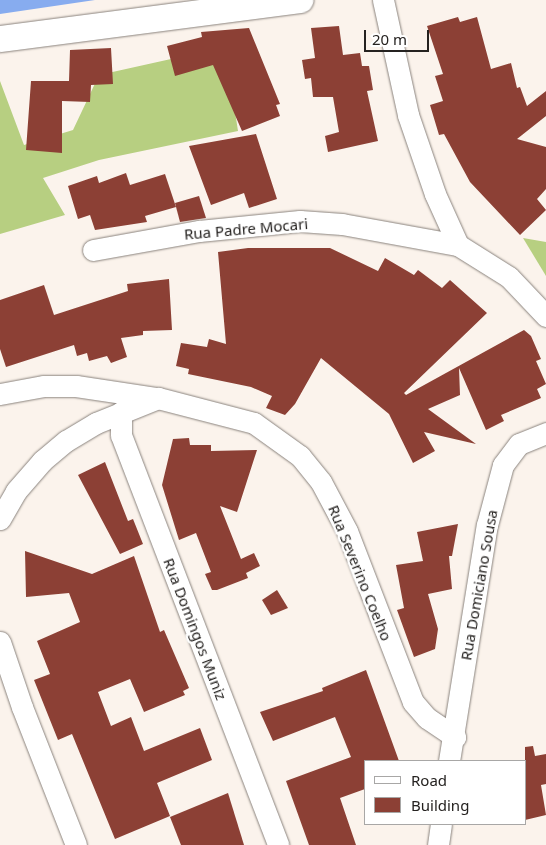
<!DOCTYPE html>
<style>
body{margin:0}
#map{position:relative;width:546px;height:845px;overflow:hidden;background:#fbf3ec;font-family:"Noto Sans",sans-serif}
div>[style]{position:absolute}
.forest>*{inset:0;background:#b7cf81}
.water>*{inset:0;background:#87acef}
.building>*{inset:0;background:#8c4035}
.roads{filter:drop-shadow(0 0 1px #8a837d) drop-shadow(0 0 1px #8a837d)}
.minor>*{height:21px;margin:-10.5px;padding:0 10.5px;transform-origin:10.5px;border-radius:10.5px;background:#fff}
.major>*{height:26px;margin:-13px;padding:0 13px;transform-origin:13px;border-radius:13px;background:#fff}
span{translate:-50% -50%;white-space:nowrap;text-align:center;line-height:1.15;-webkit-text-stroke:5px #fff;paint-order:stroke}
.street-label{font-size:15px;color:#252220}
.legend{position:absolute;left:364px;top:760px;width:162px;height:65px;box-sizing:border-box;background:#fff;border:1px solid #a8a7a6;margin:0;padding:6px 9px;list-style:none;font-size:15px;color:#252220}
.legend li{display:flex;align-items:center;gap:10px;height:25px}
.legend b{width:25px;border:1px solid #a8a7a6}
.scale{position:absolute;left:364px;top:30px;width:65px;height:22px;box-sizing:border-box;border:2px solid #252220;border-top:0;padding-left:6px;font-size:15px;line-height:18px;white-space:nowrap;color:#252220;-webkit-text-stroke:4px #fff;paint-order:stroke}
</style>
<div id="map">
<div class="forest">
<i style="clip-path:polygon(225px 47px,238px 131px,99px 160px,43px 178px,65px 215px,0 234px,0 81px,24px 145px,73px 130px,99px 75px)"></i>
<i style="clip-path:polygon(523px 238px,546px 242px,546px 276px)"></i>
</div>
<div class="water">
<i style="clip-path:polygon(0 0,95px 0,0 14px)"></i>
</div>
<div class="building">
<i style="clip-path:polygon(458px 17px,460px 22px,477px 17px,491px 69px,511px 63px,517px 88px,520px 87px,527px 106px,546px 91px,546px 116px,517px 139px,546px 147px,546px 189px,537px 199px,546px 210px,520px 235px,470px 182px,444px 134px,439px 135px,430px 105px,443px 101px,435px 76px,443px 74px,427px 26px)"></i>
<i style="clip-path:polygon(339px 26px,343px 55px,360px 53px,362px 66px,369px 66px,373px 90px,367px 91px,378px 141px,328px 152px,325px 136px,339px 132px,333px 97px,313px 97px,311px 78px,305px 79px,302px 60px,315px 58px,311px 28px)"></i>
<i style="clip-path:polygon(249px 28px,280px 104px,276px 105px,280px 116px,242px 131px,213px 65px,175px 76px,167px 46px,202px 37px,201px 32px)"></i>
<i style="clip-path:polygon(111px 48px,113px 84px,91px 85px,90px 102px,62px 101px,62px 153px,26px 150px,31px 81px,69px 81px,70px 50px)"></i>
<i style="clip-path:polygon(256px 134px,277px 199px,249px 208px,244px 193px,211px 205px,189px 146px)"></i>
<i style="clip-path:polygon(126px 173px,130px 185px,165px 174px,176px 207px,145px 216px,147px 222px,95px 230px,90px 215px,78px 219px,68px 186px,97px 176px,99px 183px)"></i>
<i style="clip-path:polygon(199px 196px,206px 218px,180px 222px,175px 203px)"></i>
<i style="clip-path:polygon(248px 248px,330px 248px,378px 271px,385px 258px,414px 275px,418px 270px,442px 288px,450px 280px,487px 313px,404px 393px,406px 395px,524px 330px,531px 336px,541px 359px,536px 361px,546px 384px,537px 389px,541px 398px,501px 415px,504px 421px,486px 430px,459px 368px,460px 395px,428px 409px,476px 444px,424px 432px,435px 451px,413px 463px,389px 414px,321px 358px,295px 404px,285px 415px,266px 408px,272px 396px,251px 387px,188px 374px,189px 369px,176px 366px,181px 343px,207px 347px,209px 339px,226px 344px,218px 252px)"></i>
<i style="clip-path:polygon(169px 279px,172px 330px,143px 331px,143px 335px,121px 338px,127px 357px,111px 363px,107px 356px,89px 361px,87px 353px,77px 356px,74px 345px,6px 367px,0 349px,0 300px,44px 285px,54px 315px,128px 291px,127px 284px)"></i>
<i style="clip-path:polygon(189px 438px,190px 445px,211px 445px,211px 451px,257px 450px,237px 512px,220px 506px,241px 559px,254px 553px,260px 566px,246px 573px,248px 578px,217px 590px,212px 590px,205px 574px,211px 572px,196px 533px,179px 540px,162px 485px,173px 439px)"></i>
<i style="clip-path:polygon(105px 462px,128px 521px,133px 519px,143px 544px,120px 554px,78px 475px)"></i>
<i style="clip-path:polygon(458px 524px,452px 556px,449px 556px,452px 589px,428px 594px,438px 629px,435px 649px,414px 657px,397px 610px,404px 608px,396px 565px,423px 561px,417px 532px)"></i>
<i style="clip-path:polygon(25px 551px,92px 574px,134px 556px,160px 632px,164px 630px,189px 688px,183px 691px,185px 695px,144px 712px,130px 679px,98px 692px,111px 726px,131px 717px,144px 751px,200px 728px,212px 760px,157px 783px,170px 816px,115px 839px,72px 734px,58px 740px,34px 680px,50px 674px,37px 641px,80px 622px,69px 593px,26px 597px)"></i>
<i style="clip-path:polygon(277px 590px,288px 608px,271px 615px,262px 600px)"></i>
<i style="clip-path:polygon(366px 670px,399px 761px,365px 761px,365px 789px,340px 798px,356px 845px,309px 845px,286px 781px,351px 757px,335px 717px,273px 741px,260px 712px,323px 691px,322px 688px)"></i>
<i style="clip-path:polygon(533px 746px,535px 756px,546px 754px,546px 784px,541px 785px,546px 815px,525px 820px,525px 747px)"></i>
<i style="clip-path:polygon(228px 793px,244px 845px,181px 845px,170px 817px)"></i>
</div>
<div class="roads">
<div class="minor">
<i style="left:383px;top:0;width:118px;rotate:77.7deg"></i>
<i style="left:408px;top:115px;width:83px;rotate:71.1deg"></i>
<i style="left:435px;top:194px;width:56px;rotate:65.7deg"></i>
<i style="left:458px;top:245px;width:60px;rotate:32.1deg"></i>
<i style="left:509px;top:277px;width:54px;rotate:46.5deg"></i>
<i style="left:93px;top:250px;width:108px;rotate:-10.2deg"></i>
<i style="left:199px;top:231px;width:101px;rotate:-5.7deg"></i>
<i style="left:300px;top:221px;width:42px;rotate:4.1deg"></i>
<i style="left:342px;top:224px;width:118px;rotate:10.3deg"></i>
<i style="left:0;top:394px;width:45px;rotate:-10.3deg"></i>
<i style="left:44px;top:386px;width:32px"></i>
<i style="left:76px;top:386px;width:80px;rotate:8.6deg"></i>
<i style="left:121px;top:412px;width:23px;rotate:90deg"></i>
<i style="left:121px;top:435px;width:439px;rotate:69deg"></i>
<i style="left:0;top:519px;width:32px;rotate:-60deg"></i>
<i style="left:16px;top:491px;width:40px;rotate:-49deg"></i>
<i style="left:42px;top:461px;width:31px;rotate:-40deg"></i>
<i style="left:66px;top:441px;width:35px;rotate:-31deg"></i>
<i style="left:96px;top:423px;width:67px;rotate:-22deg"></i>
<i style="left:158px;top:398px;width:99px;rotate:14.6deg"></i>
<i style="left:254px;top:423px;width:57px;rotate:35.7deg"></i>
<i style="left:300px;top:456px;width:33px;rotate:51deg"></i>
<i style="left:321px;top:482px;width:55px;rotate:62deg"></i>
<i style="left:347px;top:531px;width:183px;rotate:68.9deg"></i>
<i style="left:413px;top:702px;width:21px;rotate:49deg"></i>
<i style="left:427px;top:718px;width:34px;rotate:34deg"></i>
<i style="left:0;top:642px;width:69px;rotate:71.3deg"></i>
<i style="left:22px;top:707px;width:148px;rotate:68.6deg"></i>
<i style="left:449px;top:761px;width:239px;rotate:-80.9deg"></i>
<i style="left:487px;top:525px;width:62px;rotate:-75.1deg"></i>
<i style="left:503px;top:465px;width:26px;rotate:-53deg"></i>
<i style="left:519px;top:444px;width:29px;rotate:-22deg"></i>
<i style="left:438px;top:845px;width:21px;rotate:-82deg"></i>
</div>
<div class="major">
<i style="left:0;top:39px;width:303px;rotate:-7.4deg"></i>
</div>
</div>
<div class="street-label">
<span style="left:246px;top:229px;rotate:-5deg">Rua Padre Mocari</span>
<span style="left:360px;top:573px;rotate:68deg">Rua Severino Coelho</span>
<span style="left:479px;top:585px;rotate:-80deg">Rua Domiciano Sousa</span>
<span style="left:195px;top:629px;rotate:69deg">Rua Domingos Muniz</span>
</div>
<ul class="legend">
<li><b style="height:6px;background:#fff"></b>Road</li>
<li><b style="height:14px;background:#8c4035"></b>Building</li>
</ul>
<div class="scale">20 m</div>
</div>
